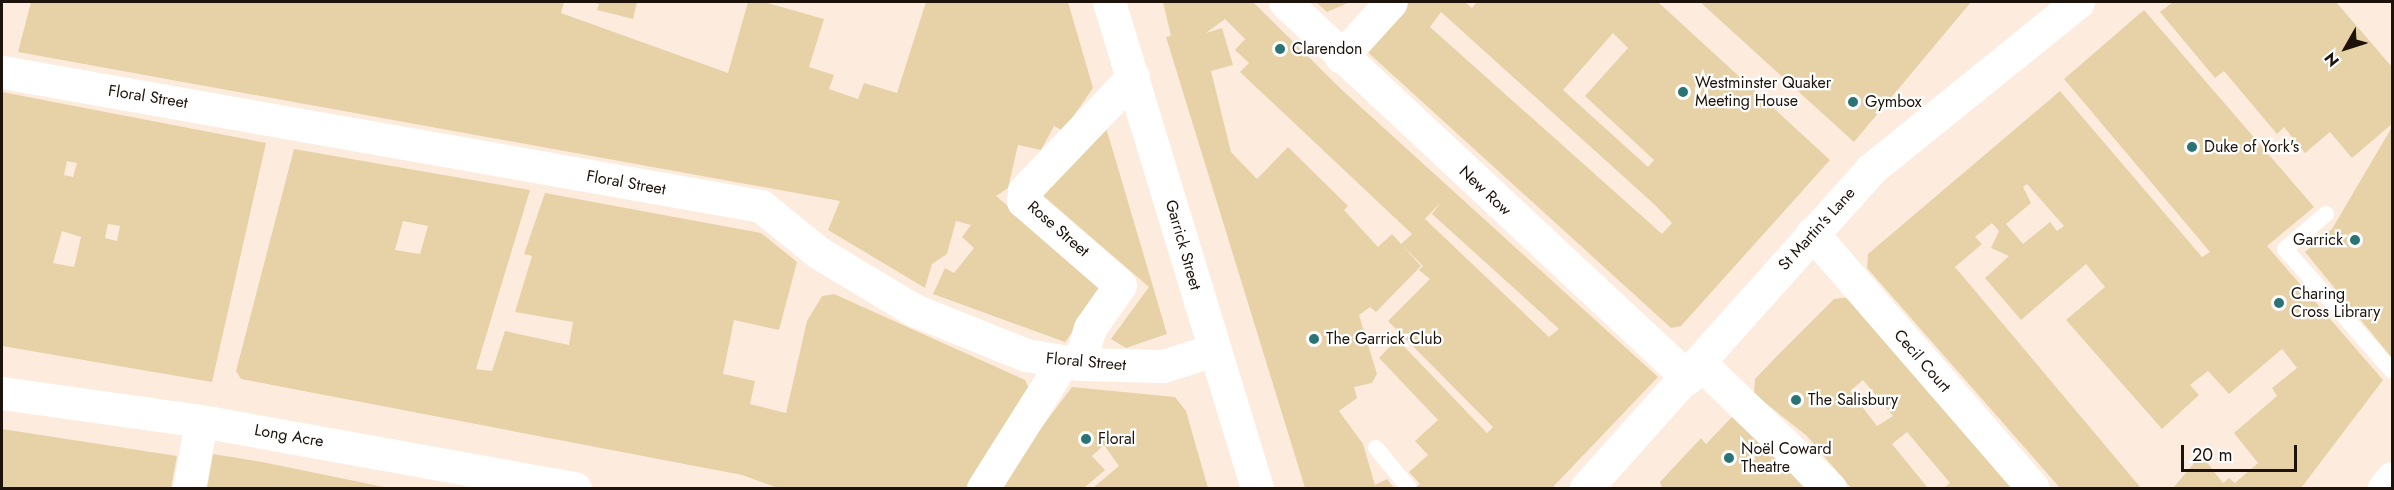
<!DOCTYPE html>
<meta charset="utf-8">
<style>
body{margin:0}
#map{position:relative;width:2394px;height:490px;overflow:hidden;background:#fdebde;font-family:Jost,sans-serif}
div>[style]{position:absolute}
.building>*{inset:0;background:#e7d2a8}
.lane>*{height:16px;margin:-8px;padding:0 8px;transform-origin:8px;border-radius:8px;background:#fff}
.street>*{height:33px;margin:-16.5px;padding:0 16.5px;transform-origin:16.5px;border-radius:16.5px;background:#fff}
.secondary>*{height:33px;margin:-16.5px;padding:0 16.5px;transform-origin:16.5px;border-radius:16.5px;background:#fff}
.primary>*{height:33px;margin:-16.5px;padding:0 16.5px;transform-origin:16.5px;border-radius:16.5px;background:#fff}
.dots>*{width:16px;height:16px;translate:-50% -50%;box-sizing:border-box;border:3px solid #fff;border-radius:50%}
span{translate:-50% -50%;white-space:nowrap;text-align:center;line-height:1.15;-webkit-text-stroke:4.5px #fff;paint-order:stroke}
.poi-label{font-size:16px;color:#1d130b}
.left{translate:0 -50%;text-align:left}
.right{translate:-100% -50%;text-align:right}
.street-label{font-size:16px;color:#1d130b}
.frame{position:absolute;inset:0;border:3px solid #1d130b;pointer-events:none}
.north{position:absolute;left:2316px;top:18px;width:60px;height:60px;-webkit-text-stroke:4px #fff;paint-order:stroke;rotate:231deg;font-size:16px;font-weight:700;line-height:24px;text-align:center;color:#1d130b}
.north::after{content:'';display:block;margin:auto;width:21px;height:27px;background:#1d130b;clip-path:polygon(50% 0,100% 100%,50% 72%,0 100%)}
.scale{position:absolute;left:2181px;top:445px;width:116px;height:27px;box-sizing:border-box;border:3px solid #1d130b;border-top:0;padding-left:8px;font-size:18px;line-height:21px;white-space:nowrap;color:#1d130b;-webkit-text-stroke:4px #fff;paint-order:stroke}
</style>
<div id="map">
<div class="building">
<i style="clip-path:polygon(31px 2px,564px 2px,561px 13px,728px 73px,748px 2px,764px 2px,824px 19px,809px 67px,834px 75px,829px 89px,858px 99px,864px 83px,897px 93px,926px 2px,1068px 2px,1093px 88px,1063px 131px,1054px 126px,1041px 150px,1018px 145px,1008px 188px,996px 196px,1104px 288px,1065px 342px,933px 294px,945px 268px,954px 273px,974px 248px,962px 237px,971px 225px,956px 221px,947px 254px,932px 264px,925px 288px,828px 230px,840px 201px,18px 52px)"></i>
<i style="clip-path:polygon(592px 2px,637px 2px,633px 19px,597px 10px,599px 4px)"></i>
<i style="clip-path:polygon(evenodd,1163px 2px,1253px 2px,1342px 90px,1658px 377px,1552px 488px,1414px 488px,1420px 484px,1409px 472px,1428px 455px,1415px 441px,1438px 420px,1379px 358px,1397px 339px,1487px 433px,1493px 427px,1388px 321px,1430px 279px,1419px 270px,1423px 266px,1401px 244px,1412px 234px,1240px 72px,1249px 63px,1235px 50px,1245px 39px,1225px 19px,1206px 33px,1222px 28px,1233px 65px,1211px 71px,1231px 152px,1257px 179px,1288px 147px,1348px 206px,1344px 210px,1378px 247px,1392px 234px,1421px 266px,1376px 312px,1370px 307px,1359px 315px,1377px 374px,1372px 383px,1354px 387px,1357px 398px,1339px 411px,1363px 444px,1375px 485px,1387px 479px,1394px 488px,1305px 488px,1166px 37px,1171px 36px,1163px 2px,1442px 201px,1432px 214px,1559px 329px,1549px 337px,1425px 219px,1442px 201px)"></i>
<i style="clip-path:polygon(1316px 2px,1350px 2px,1327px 12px)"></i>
<i style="clip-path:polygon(evenodd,1402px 2px,1465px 2px,1472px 8px,1477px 2px,1658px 2px,1830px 160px,1681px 326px,1671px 328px,1362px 47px,1402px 2px,1441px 12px,1655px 205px,1672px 223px,1662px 234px,1430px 27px,1441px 12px,1402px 2px,1613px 33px,1628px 48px,1585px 96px,1654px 160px,1648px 167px,1563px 90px,1613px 33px)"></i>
<i style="clip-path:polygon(1700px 2px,1971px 2px,1854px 142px)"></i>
<i style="clip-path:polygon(2173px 2px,2336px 2px,2392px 67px,2392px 124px,2352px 158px,2330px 132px,2305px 153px,2284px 127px,2277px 134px,2224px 71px,2215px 78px,2160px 12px)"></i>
<i style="clip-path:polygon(evenodd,2144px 10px,2314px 207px,2267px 246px,2383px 380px,2301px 488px,2173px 488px,2195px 462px,2206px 461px,2223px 483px,2229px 478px,2235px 483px,2258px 463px,2234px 433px,2277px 396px,2272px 388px,2297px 368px,2282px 349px,2229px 394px,2208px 371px,2190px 385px,2199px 395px,2162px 429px,2066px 320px,2105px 287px,2086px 264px,2021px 320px,1985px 278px,2009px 256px,1991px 248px,1999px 231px,1992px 223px,1975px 237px,1982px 244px,1955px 267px,2141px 488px,2060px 488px,1867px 268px,1868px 254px,2060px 91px,2202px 257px,2210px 252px,2064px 79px,2144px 10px,2027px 184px,2064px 226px,2057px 231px,2050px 222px,2023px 244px,2006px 224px,2031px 203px,2023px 187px,2027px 184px)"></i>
<i style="clip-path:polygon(evenodd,2px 92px,266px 143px,212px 382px,2px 346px,2px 92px,67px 161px,77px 163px,73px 177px,64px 175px,67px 161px,2px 92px,108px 224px,120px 226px,117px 241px,105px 238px,108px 224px,2px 92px,62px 231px,81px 237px,74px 267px,53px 263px,62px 231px)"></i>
<i style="clip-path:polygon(1105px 124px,1167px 334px,1126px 348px,1111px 339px,1149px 287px,1040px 193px)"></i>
<i style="clip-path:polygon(2392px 127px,2392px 358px,2305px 252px,2332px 229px)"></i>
<i style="clip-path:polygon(evenodd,294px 149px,530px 190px,476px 369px,492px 371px,505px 331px,569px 345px,573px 322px,515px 312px,532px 256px,524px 254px,545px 193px,761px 233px,797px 262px,779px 330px,734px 320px,723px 374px,755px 381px,750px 404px,786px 413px,807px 321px,822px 296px,834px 294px,1025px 380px,1031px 393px,970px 488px,778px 488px,742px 475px,241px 379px,236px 371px,294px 149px,403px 221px,428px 226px,420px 254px,395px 250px,403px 221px)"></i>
<i style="clip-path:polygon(evenodd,1850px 297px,2014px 488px,1944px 488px,1950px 483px,1907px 432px,1892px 444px,1928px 488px,1851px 488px,1807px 436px,1754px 394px,1755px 379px,1778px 355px,1834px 299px,1850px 297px,1863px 380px,1893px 416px,1877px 426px,1850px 391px,1863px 380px)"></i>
<i style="clip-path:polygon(1072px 387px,1175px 397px,1186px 411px,1208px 488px,1093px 488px,1119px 466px,1104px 445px,1092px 456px,1105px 470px,1084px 488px,996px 488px)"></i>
<i style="clip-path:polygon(1732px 417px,1790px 472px,1804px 488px,1662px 488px,1660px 482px,1701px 438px,1706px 444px)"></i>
<i style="clip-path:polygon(2px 429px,177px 456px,171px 488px,2px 488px)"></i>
<i style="clip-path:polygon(213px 454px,262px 462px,389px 488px,207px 488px)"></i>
</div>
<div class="lane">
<i style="left:2326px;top:214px;width:54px;rotate:139.5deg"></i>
<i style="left:2285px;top:249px;width:162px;rotate:48.7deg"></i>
<i style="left:1376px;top:448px;width:52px;rotate:50.5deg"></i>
</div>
<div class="street">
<i style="left:1109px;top:2px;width:508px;rotate:73.06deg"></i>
<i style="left:1285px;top:2px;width:551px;rotate:43.01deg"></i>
<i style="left:1341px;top:57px;width:74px;rotate:-47.7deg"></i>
<i style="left:2px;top:72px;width:771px;rotate:10.01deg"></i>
<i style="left:761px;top:206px;width:75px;rotate:39deg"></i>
<i style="left:819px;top:253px;width:111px;rotate:31deg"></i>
<i style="left:914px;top:310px;width:121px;rotate:21.9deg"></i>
<i style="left:1026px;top:355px;width:54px;rotate:9.6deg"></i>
<i style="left:1079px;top:364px;width:84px;rotate:1.4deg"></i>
<i style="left:1163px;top:366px;width:52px;rotate:-17.7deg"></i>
<i style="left:1812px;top:233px;width:337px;rotate:49.1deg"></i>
<i style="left:1079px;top:364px;width:38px;rotate:-73deg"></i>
<i style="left:1090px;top:328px;width:52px;rotate:-55.1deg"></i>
<i style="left:1120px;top:285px;width:128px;rotate:-139.1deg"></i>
<i style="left:1023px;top:201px;width:10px;rotate:-84deg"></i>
<i style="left:1024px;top:191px;width:158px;rotate:-46.3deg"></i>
<i style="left:1701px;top:364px;width:179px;rotate:43.9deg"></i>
<i style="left:189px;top:488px;width:68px;rotate:-79.8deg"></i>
<i style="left:983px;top:488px;width:148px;rotate:-57.7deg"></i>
</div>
<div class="secondary">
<i style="left:2px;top:393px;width:201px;rotate:8deg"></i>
<i style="left:201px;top:421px;width:380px;rotate:10.2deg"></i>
<i style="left:1586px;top:488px;width:428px;rotate:-48.2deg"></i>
<i style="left:1871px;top:169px;width:266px;rotate:-38.9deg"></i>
</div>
<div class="primary">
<i style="left:2384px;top:488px;width:13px;rotate:-51deg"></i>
</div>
<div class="dots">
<i style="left:1280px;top:49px;background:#2a7475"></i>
<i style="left:1683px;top:92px;background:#2a7475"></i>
<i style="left:1853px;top:102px;background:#2a7475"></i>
<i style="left:2192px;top:147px;background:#2a7475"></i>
<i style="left:2355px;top:240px;background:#2a7475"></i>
<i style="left:2279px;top:303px;background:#2a7475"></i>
<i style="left:1314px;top:339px;background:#2a7475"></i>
<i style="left:1796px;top:400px;background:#2a7475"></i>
<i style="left:1086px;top:439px;background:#2a7475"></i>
<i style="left:1729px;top:458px;background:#2a7475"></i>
</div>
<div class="poi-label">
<span class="left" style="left:1292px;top:49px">Clarendon</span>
<span class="left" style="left:1695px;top:92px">Westminster Quaker<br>Meeting House</span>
<span class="left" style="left:1865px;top:102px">Gymbox</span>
<span class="left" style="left:2204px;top:147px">Duke of York's</span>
<span class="right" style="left:2343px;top:240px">Garrick</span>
<span class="left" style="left:2291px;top:303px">Charing<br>Cross Library</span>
<span class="left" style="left:1326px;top:339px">The Garrick Club</span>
<span class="left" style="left:1808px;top:400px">The Salisbury</span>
<span class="left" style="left:1098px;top:439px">Floral</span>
<span class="left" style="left:1741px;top:458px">Noël Coward<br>Theatre</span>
</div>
<div class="street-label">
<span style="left:148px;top:97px;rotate:9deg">Floral Street</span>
<span style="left:626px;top:183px;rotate:10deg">Floral Street</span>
<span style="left:1485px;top:191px;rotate:43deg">New Row</span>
<span style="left:1058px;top:229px;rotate:41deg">Rose Street</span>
<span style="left:1817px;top:229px;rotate:-48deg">St Martin's Lane</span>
<span style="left:1183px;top:245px;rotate:74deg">Garrick Street</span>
<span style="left:1922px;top:361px;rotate:49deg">Cecil Court</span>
<span style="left:1086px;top:362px;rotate:5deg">Floral Street</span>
<span style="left:289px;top:436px;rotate:10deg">Long Acre</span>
</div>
<div class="frame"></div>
<div class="north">N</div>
<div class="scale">20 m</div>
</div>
